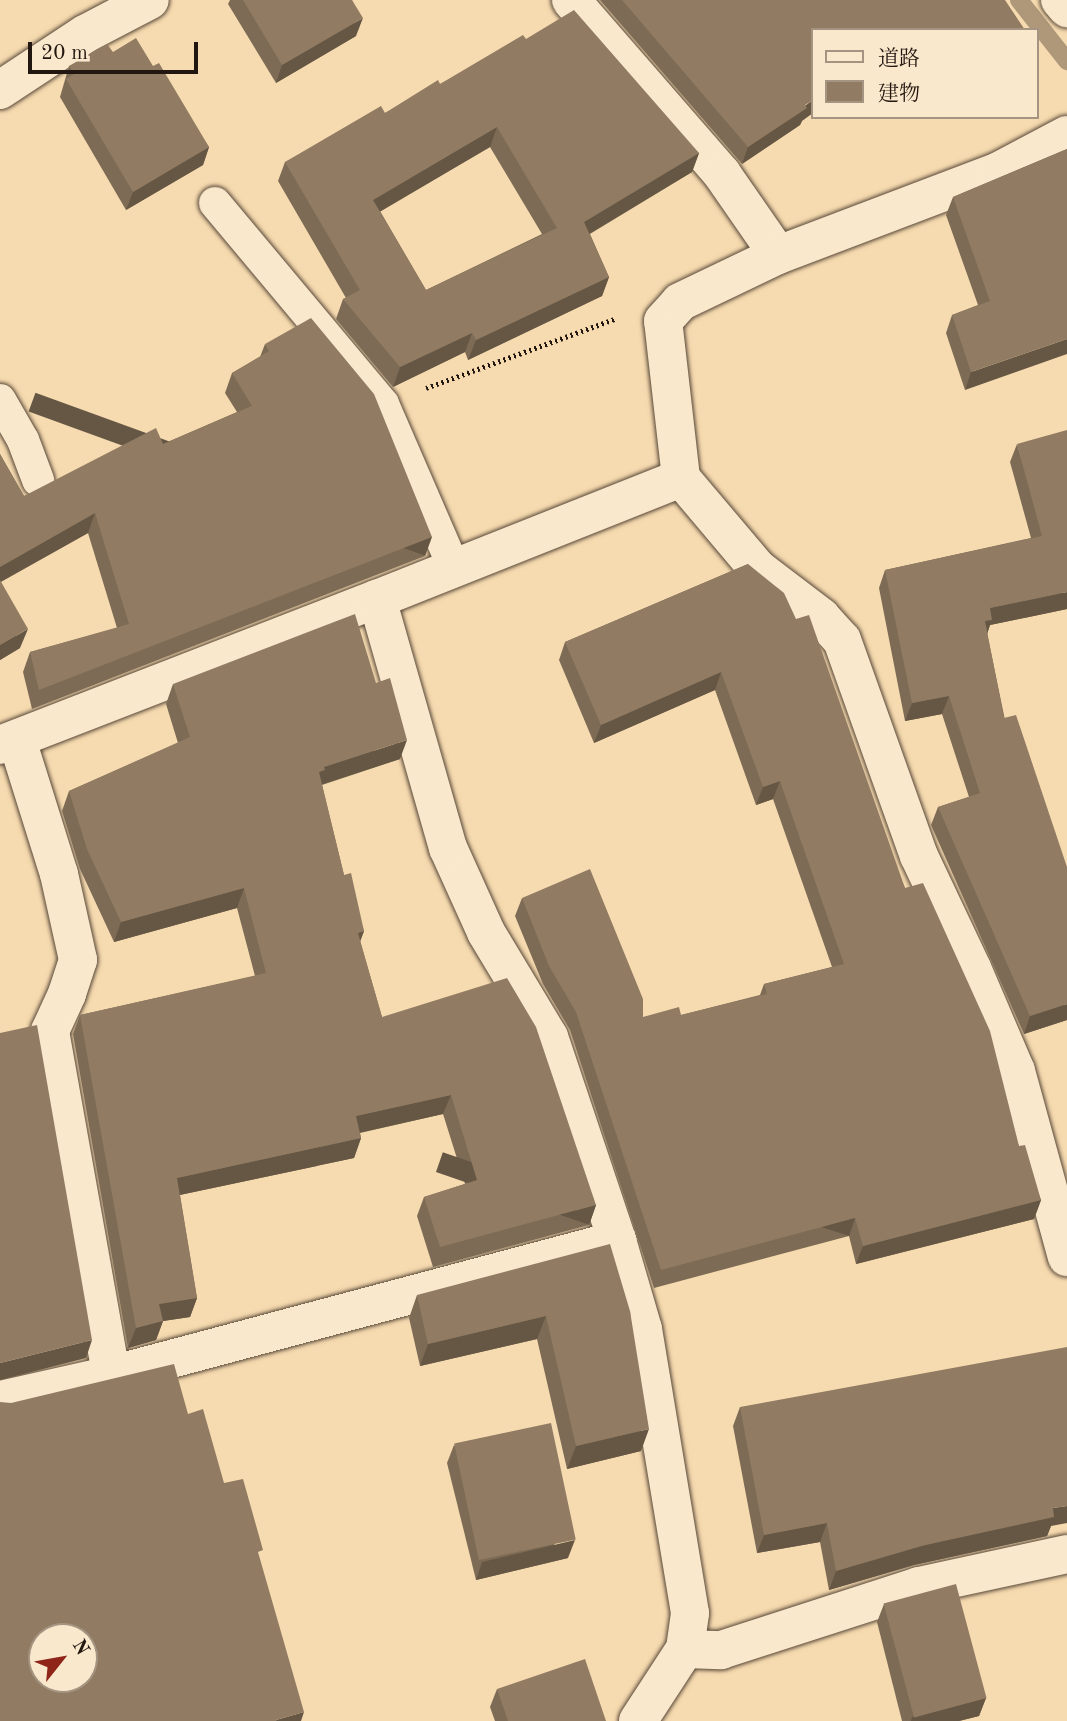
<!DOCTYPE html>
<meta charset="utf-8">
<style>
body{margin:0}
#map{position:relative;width:1067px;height:1721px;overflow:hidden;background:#f7dbb0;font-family:"Old Standard TT","Noto Serif JP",serif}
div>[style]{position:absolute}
.stream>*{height:18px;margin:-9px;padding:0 9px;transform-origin:9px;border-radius:9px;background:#af987a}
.path>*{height:4.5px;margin-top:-2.25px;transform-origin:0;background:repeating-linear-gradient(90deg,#221610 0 2px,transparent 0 5.5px)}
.roads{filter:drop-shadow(0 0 2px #574738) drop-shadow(0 0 2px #574738)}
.service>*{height:32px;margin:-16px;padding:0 16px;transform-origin:16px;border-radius:16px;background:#fae8cc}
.minor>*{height:38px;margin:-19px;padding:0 19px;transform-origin:19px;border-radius:19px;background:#fae8cc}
.wall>*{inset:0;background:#7d6b55}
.shaded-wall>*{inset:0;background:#665745;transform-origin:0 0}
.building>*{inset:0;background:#917c63;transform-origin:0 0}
span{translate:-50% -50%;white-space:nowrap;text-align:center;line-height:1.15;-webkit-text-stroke:7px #fae8cc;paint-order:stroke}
.legend{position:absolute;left:811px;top:28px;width:228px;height:91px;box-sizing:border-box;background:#fae8cc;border:2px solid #a49481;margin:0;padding:9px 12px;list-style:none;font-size:21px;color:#221610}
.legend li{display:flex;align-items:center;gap:14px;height:35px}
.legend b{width:35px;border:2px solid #a49481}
.north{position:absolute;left:28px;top:1623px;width:70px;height:70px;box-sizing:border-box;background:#fae8cc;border:2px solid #a49481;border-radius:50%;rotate:59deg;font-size:19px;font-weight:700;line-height:28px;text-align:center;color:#221610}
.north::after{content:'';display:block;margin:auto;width:24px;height:32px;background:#8f2418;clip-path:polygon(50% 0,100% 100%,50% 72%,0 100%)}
.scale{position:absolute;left:28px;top:42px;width:170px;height:32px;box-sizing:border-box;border:4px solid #221610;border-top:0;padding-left:9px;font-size:21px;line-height:24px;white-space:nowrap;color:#221610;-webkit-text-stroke:5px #fae8cc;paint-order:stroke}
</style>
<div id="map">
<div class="stream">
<i style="left:1019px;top:0;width:78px;rotate:51.8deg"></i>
</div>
<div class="path">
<i style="left:426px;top:388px;width:201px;rotate:-20.1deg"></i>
</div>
<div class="roads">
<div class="service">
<i style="left:215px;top:203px;width:262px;rotate:50.1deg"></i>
<i style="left:383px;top:404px;width:179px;rotate:66.6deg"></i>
<i style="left:0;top:400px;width:46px;rotate:60.1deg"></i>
<i style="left:23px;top:440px;width:43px;rotate:69.4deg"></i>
</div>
<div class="minor">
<i style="left:571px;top:0;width:230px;rotate:49deg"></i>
<i style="left:722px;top:174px;width:98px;rotate:55.3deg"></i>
<i style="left:1060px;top:0;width:11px;rotate:49deg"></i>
<i style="left:0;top:90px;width:102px;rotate:-33.4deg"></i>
<i style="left:85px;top:34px;width:73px;rotate:-27.6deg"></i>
<i style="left:681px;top:478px;width:118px;rotate:49.8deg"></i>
<i style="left:757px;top:568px;width:81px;rotate:37.4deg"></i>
<i style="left:821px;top:617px;width:31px;rotate:48deg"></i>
<i style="left:842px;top:640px;width:229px;rotate:70.4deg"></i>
<i style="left:919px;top:856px;width:124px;rotate:64.7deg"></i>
<i style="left:972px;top:968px;width:112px;rotate:66.9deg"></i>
<i style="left:1016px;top:1071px;width:193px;rotate:74.7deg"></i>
<i style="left:17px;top:740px;width:140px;rotate:72.6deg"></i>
<i style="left:59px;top:874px;width:88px;rotate:77.5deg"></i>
<i style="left:78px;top:960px;width:36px;rotate:108deg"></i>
<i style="left:67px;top:994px;width:41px;rotate:114.7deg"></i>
<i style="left:50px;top:1031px;width:349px;rotate:79.9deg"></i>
<i style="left:0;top:745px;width:404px;rotate:-21.2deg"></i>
<i style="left:0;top:1400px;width:114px;rotate:-12.7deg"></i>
<i style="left:111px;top:1375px;width:524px;rotate:-14.94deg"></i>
<i style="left:685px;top:1649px;width:36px;rotate:2deg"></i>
<i style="left:721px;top:1650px;width:208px;rotate:-17.9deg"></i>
<i style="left:919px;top:1586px;width:151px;rotate:-12.2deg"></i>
<i style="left:638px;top:1721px;width:86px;rotate:-56.9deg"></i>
<i style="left:685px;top:1649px;width:36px;rotate:-82deg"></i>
<i style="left:690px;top:1613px;width:288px;rotate:-99.4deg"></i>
<i style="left:643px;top:1329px;width:93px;rotate:-106.3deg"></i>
<i style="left:617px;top:1240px;width:214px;rotate:-108.5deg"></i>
<i style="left:549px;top:1037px;width:122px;rotate:-121deg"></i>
<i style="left:486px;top:932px;width:92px;rotate:-114.3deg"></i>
<i style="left:448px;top:848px;width:259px;rotate:-105.9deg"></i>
<i style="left:377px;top:599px;width:327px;rotate:-21.7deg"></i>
<i style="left:681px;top:478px;width:158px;rotate:-96.5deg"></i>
<i style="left:663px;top:321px;width:25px;rotate:-48deg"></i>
<i style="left:680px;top:302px;width:109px;rotate:-25.6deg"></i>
<i style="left:778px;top:255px;width:236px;rotate:-20.8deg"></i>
<i style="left:999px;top:171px;width:77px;rotate:-27.9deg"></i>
</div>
</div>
<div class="wall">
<i style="clip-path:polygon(230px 0,352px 0,356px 36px,276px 83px,228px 4px)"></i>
<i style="clip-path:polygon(600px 0,1005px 0,813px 30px,802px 121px,800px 125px,742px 164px)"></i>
<i style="clip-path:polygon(evenodd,526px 39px,699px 153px,692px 172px,590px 234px,609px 277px,602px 296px,468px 360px,465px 352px,393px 387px,336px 319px,343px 299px,346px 298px,278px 181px,285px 162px,385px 113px,526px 39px,490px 147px,542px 234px,426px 290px,380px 211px,490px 147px)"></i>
<i style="clip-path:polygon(113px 52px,153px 66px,209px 147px,203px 165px,126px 210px,60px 97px,69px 66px)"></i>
<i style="clip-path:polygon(1067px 149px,965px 390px,946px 333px,952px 315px,978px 305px,946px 215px,953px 197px)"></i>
<i style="clip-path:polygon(265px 344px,425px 556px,32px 709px,23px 672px,30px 652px,117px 628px,88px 533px,1px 582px,20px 648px,0 660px,0 454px,24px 496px,163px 444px,237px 412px,225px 393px,232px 373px,260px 357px)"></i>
<i style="clip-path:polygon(1017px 444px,1067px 609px,990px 625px,987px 633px,1067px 1020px,1024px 1034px,931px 825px,938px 807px,969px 797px,942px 714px,905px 721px,879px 588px,885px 570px,1031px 538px,1010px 462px)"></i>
<i style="clip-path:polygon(748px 564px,905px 888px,1019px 1146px,1041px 1200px,1034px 1219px,856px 1264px,849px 1236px,654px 1288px,570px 1030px,543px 984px,515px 916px,522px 898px,643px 1017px,681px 1015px,760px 995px,764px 984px,832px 967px,773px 799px,756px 805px,715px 690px,594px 743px,559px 660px,565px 642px)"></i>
<i style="clip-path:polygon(173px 684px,400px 759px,322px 785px,344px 875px,364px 931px,360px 941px,382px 1017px,596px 1205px,589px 1225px,433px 1267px,417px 1216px,424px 1197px,465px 1184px,443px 1114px,360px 1133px,361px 1138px,354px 1158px,180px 1195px,197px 1298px,190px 1317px,163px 1321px,156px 1340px,128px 1348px,73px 1034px,80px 1015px,255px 976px,237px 908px,114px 942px,80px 869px,62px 811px,69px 791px,178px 743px,166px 704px)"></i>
<i style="clip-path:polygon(417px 1295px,630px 1311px,641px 1451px,567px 1469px,537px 1339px,420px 1366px,409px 1318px)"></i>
<i style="clip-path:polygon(740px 1407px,1051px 1526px,1047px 1536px,914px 1565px,829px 1590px,820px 1542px,757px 1553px,733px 1426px)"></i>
<i style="clip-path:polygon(454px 1445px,568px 1558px,476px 1580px,447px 1463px)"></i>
<i style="clip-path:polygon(884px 1604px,986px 1698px,979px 1716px,959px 1721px,902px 1721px,877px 1622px)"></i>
<i style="clip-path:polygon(497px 1689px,606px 1721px,495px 1721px,490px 1707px)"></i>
</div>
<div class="shaded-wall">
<i style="clip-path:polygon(363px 18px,356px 36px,276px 83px,282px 65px)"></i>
<i style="clip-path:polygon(813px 100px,813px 113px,802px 121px,800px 125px,742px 164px,748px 147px)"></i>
<i style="clip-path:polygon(497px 127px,490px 147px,366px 220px,373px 200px)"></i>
<i style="clip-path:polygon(209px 147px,203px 165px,126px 210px,133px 192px)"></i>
<i style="clip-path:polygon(699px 153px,692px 172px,577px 241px,584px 222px)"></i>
<i style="clip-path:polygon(609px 277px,602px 296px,468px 360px,476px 340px)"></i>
<i style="clip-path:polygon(472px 333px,465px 352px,393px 387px,400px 367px)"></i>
<i style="clip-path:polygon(1067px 339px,1067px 354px,965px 390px,971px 372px)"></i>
<i style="clip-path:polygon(95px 513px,88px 533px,0 582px,0 567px)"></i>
<i style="left:432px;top:537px;width:20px;height:422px;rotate:110deg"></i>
<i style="clip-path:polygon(1067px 592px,1067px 609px,990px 625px,986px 638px,978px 639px,990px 608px)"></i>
<i style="clip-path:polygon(28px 629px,20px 648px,0 660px,0 645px)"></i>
<i style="clip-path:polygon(721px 672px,715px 690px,594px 743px,601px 725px)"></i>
<i style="clip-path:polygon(949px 696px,942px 714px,905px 721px,912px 703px)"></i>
<i style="clip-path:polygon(407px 740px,400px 759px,320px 785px,319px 772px,324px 767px)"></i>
<i style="clip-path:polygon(780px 781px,773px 799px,756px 805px,763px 787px)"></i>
<i style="clip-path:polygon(244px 888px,237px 908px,114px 942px,121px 922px)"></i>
<i style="clip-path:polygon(364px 931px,357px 950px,358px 933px)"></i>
<i style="clip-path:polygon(1067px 1004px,1067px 1020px,1024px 1034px,1030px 1016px)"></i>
<i style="clip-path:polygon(451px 1095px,443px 1114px,349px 1135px,356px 1116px)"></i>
<i style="clip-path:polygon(361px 1138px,354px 1158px,170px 1197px,177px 1178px)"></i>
<i style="clip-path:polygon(1041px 1200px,1034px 1219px,856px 1264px,863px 1246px)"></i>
<i style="left:596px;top:1205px;width:21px;height:162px;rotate:109deg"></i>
<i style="left:855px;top:1218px;width:19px;height:201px;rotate:108deg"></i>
<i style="clip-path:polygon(197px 1298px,190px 1317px,163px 1321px,156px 1340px,128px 1348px,136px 1328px,159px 1304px)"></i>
<i style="clip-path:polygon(546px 1316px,537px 1339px,420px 1366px,428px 1344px)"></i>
<i style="clip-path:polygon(92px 1340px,86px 1358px,0 1380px,0 1363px)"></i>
<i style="clip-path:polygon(649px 1429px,641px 1451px,567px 1469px,576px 1446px)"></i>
<i style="clip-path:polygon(1067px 1506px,1067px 1523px,1051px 1526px,1047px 1536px,914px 1565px,829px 1590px,836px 1571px,1053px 1508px)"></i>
<i style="clip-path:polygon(827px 1523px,820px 1542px,757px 1553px,764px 1535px)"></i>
<i style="clip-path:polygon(575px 1540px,568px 1558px,476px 1580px,482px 1562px)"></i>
<i style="clip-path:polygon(986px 1698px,979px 1716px,959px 1721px,911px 1721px,912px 1717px)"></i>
<i style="clip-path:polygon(304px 1712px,301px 1721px,276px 1721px,276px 1720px)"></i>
</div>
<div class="building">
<i style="clip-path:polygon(243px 0,352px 0,363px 18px,282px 65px)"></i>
<i style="clip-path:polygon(622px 0,1005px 0,1025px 30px,813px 30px,813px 100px,805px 105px,807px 108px,748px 147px)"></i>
<i style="clip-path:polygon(evenodd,574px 10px,699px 153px,584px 222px,609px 277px,476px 340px,472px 333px,400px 367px,343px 299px,360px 290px,285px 162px,381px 106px,385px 113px,438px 80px,440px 84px,523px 35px,526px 39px,574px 10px,497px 127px,557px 228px,426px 290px,373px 200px,497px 127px)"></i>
<i style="clip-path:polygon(136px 38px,153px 66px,159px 63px,209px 147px,133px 192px,66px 79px,74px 74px,69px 66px,107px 44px,113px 52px)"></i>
<i style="clip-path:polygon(1067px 149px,1067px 339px,971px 372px,952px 315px,990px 301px,953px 197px)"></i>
<i style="clip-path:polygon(311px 318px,374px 394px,432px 537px,39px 690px,30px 652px,129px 624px,95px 513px,0 567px,0 454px,24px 496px,156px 428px,163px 444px,252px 406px,232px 373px,269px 351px,265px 344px)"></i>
<i style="clip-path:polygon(1067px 430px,1067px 592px,990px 608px,992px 620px,985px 621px,1004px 718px,1016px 715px,1067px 867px,1067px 1004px,1030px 1016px,938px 807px,980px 793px,949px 696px,912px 703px,885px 570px,1042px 536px,1017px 444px)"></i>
<i style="clip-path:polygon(748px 564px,784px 593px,796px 619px,809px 615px,905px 888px,923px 883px,990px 1031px,1019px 1146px,1025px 1145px,1041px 1200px,863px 1246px,855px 1218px,661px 1270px,576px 1012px,549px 966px,522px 898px,590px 869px,643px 999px,643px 1017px,679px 1007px,681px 1015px,767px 994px,764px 984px,844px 964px,780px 781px,763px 787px,721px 672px,601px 725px,565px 642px)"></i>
<i style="clip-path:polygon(0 580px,28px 629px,0 645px)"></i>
<i style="clip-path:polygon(355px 614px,376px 683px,390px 678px,407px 740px,324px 767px,325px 770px,319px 772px,344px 875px,351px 873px,364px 931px,358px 933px,382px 1017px,507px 978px,536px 1027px,596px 1205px,440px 1247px,424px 1197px,477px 1180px,451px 1095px,356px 1116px,361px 1138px,177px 1178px,197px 1298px,159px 1304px,163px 1321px,136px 1328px,80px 1015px,266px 973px,244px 888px,121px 922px,87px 849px,69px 791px,190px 737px,173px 684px)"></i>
<i style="clip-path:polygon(37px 1025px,92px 1340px,0 1363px,0 1033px)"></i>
<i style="clip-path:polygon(610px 1244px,630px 1311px,649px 1429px,576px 1446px,546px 1316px,428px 1344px,417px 1295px)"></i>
<i style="clip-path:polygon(1067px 1347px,1067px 1506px,1053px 1508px,1054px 1517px,921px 1546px,836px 1571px,827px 1523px,764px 1535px,740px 1407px)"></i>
<i style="clip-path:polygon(evenodd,174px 1364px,188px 1414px,203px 1409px,224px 1483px,243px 1479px,263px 1550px,258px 1552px,304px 1712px,276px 1720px,277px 1721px,0 1721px,0 1402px,11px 1403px,174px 1364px,42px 1637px,84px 1637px,84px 1679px,42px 1679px,42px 1637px)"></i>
<i style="left:551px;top:1423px;width:119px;height:99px;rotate:78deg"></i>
<i style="left:956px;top:1584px;width:118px;height:75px;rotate:75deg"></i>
<i style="clip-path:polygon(585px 1659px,606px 1721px,508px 1721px,497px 1689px)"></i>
</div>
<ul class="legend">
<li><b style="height:9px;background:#fae8cc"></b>道路</li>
<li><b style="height:19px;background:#917c63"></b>建物</li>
</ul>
<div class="north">N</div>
<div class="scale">20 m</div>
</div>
